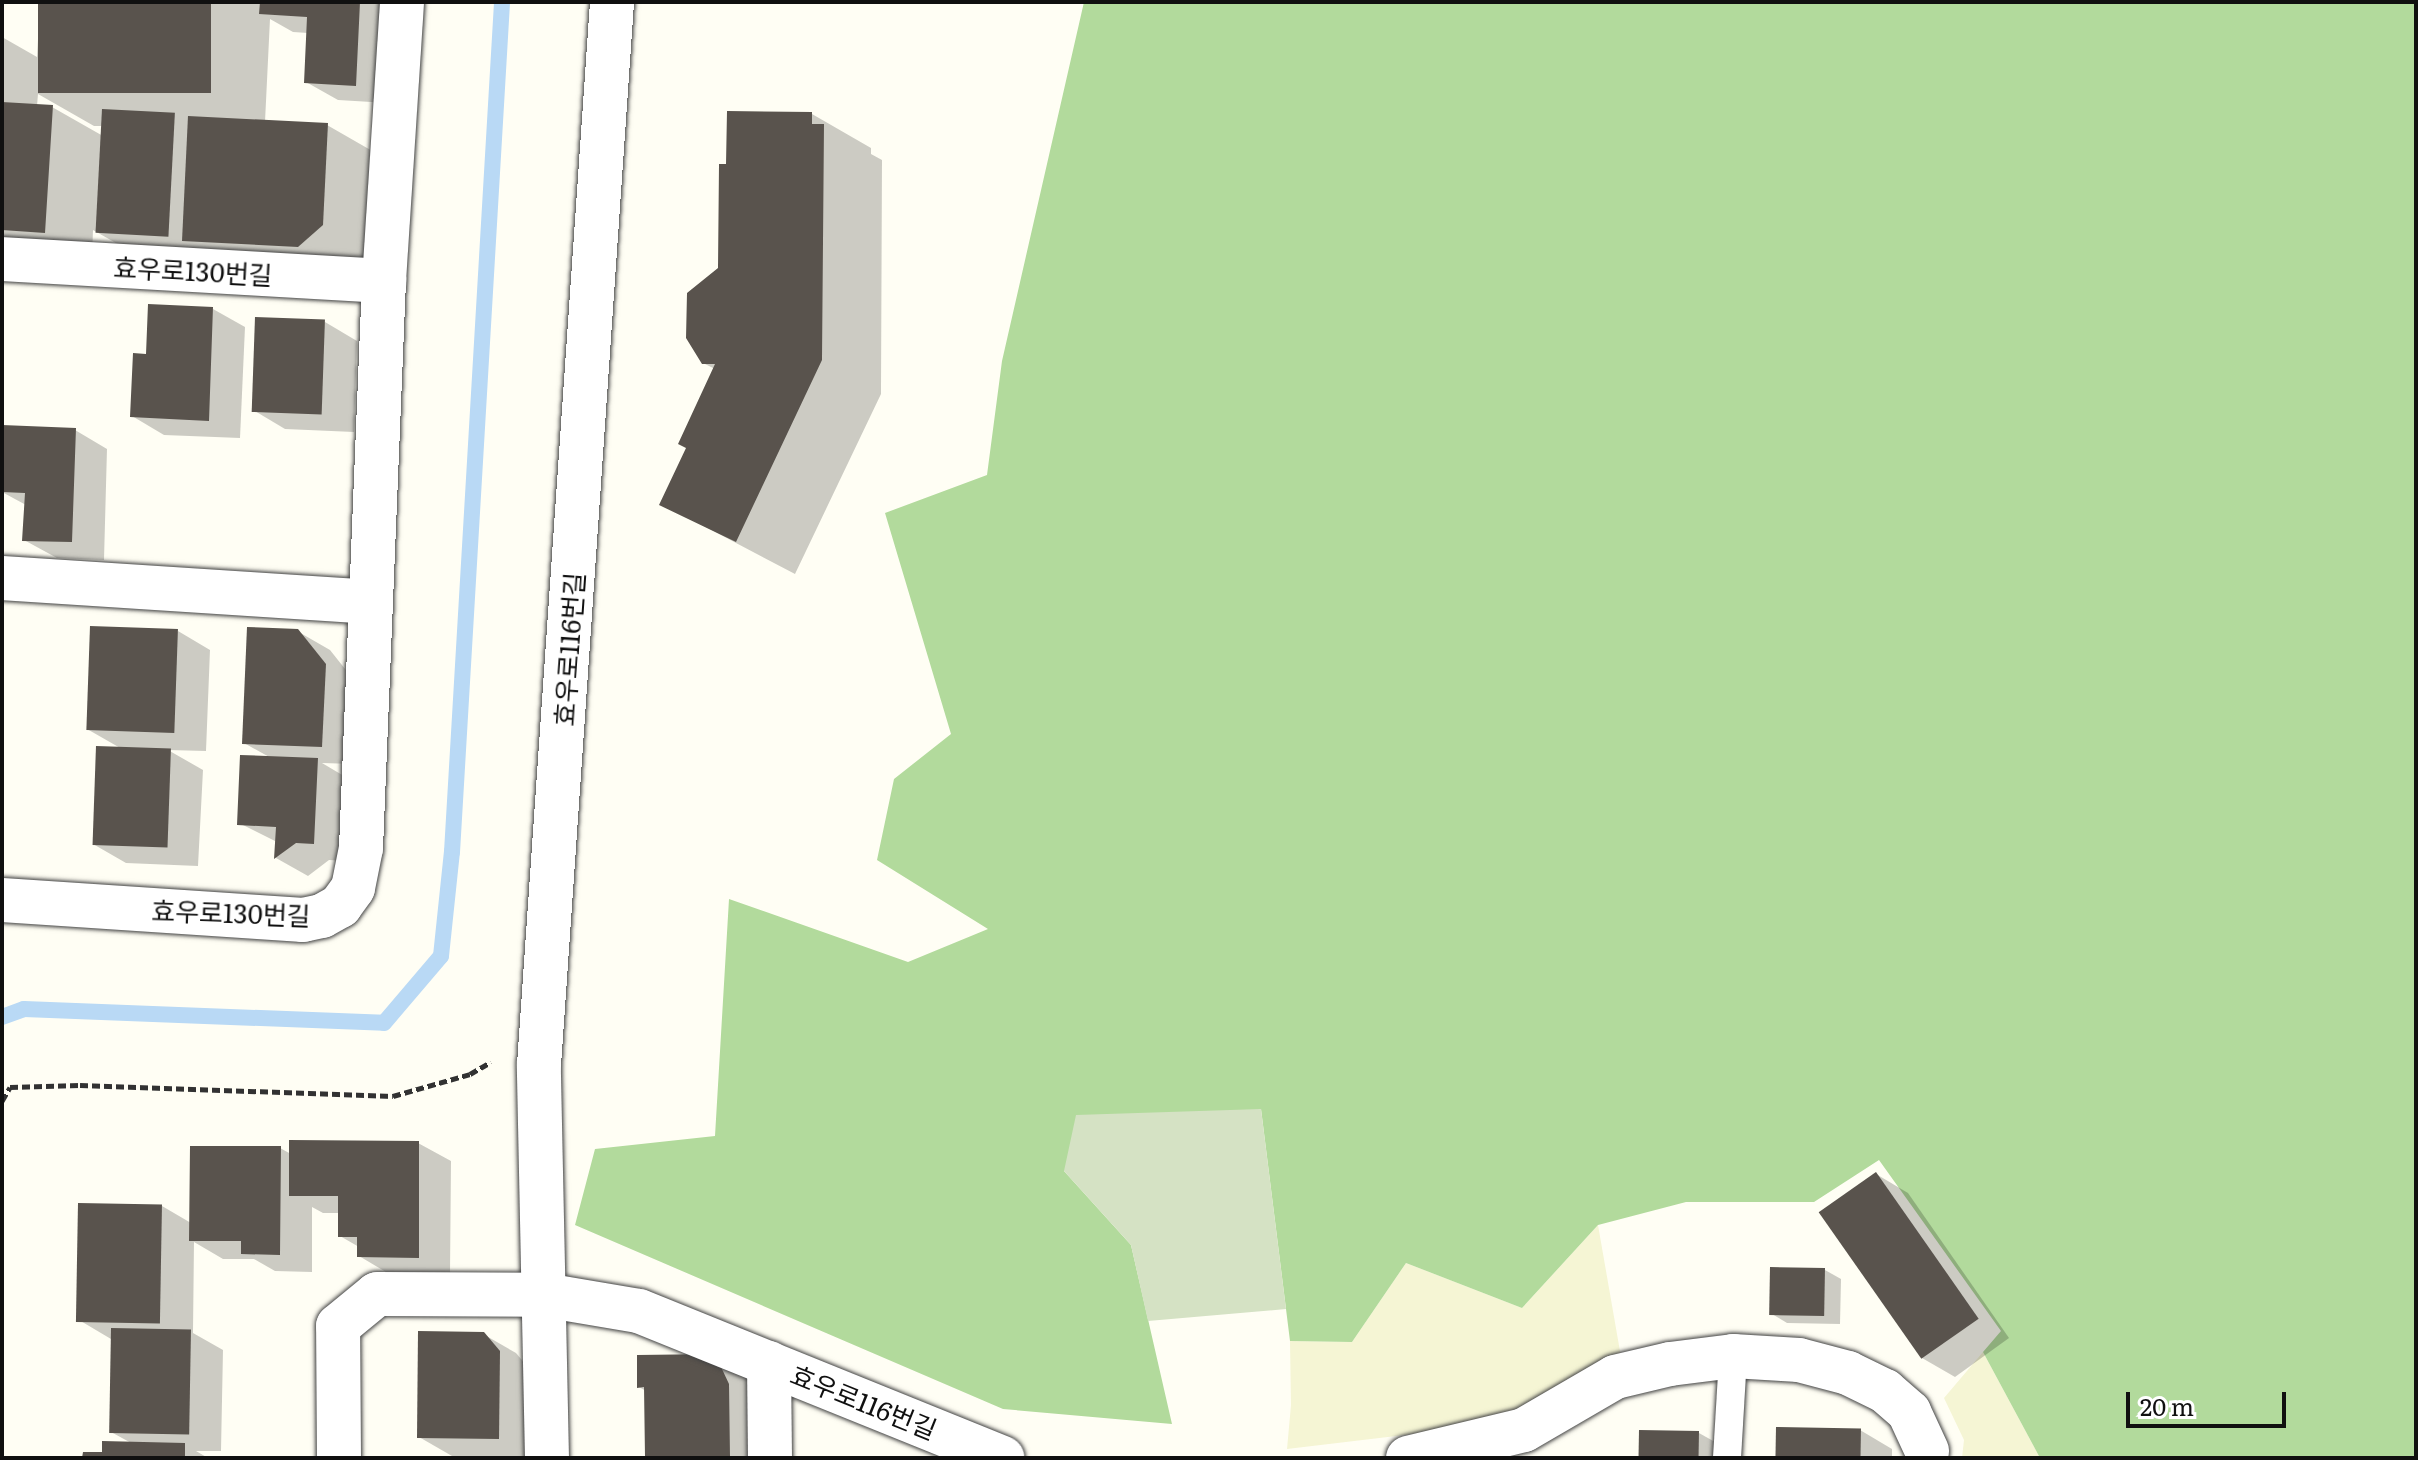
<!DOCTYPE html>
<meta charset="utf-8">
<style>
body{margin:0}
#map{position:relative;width:2418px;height:1460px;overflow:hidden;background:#fffef4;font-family:Literata,"Noto Sans KR",serif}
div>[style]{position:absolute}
.farmland>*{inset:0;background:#f5f5d4}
.forest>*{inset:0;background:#b2da9c}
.cemetery>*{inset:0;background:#d5e2c4}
.shadow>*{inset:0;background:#0003}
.stream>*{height:16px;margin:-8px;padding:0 8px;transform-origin:8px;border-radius:8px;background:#b9d9f5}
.building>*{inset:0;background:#59534d;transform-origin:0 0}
.path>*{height:5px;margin-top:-2.5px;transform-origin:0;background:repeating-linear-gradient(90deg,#323232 0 8px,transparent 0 12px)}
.roads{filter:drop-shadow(0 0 2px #434343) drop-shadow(0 0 2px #434343)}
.lane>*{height:28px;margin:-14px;padding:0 14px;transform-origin:14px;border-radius:14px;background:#fff}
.street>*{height:44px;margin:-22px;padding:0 22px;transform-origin:22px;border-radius:22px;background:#fff}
span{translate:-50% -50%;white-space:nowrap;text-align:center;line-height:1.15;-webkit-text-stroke:8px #fff;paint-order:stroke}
.street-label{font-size:26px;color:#101010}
.frame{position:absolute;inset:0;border:4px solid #101010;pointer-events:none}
.scale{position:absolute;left:2126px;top:1392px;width:160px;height:36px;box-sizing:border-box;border:4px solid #101010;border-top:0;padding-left:10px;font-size:24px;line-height:28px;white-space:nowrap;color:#101010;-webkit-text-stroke:6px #fff;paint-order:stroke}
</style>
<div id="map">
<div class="farmland">
<i style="clip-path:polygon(1598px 1225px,1621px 1357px,1511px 1416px,1413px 1434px,1287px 1449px,1291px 1405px,1290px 1341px,1352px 1342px,1406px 1263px,1522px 1308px)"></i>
<i style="clip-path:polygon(1983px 1352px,2040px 1458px,1962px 1458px,1964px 1440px,1944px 1398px)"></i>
</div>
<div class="forest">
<i style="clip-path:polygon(1084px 2px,2416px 2px,2416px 1458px,2040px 1458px,1983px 1352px,2001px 1331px,1879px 1160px,1814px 1202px,1686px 1202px,1598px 1225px,1522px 1308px,1406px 1263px,1352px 1342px,1290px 1341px,1261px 1109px,1064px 1171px,1131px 1245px,1172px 1424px,1003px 1409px,575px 1225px,595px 1149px,715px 1136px,729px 899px,908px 962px,988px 929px,877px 860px,894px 779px,951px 734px,885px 513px,987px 475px,1002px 361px)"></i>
</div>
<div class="cemetery">
<i style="clip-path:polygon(1261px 1109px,1286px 1309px,1148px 1321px,1131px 1245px,1064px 1171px,1076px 1115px)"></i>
</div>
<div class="shadow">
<i style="clip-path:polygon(evenodd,40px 2px,384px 2px,388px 103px,338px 100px,306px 82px,308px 33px,293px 32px,270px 19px,265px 122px,327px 125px,374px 152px,369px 252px,346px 273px,144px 259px,93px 230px,92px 258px,2px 248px,2px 37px,37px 57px,40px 2px,38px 94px,94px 126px,103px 126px,103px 136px,52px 107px,37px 106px,38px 94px)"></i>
<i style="clip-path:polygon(812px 114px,871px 148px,871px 154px,882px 160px,881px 394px,795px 574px,662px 504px,688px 447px,715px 369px,703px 363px,720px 269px,728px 167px)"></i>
<i style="clip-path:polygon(213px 309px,245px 327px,240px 438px,164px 435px,132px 416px,148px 356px)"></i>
<i style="clip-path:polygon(325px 322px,357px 341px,354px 432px,285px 429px,253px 410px)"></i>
<i style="clip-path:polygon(2px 427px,75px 430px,107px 449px,104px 560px,57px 558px,24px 540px,26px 505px,2px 492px)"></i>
<i style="clip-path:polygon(178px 631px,210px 650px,206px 751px,168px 750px,203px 770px,198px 866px,126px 863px,93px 844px,122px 749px,87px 729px)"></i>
<i style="clip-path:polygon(297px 631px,330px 650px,357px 684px,354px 764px,322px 763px,349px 779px,346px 861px,329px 860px,308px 876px,276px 858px,277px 842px,239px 823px,271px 758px,244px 743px)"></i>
<i style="clip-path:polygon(418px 1143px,451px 1161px,450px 1275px,391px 1275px,359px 1256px,359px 1247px,340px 1236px,340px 1213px,323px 1213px,312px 1207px,312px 1272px,275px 1271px,254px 1259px,223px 1259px,194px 1242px,193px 1333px,223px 1350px,221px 1451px,196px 1451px,208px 1458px,84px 1458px,133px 1444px,111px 1432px,111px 1339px,79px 1320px,162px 1206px,191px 1223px,280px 1148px,291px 1154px)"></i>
<i style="clip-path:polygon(1876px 1174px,1908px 1193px,2009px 1338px,1955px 1377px,1922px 1358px)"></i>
<i style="clip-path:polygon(1825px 1270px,1841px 1279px,1840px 1324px,1787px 1323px,1772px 1314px)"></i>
<i style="clip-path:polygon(483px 1334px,516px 1353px,532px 1372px,531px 1456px,452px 1456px,419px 1437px)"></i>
<i style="clip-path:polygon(714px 1356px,747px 1375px,761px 1458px,647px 1456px,646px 1391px,639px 1387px)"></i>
<i style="clip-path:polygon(1860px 1430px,1892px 1449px,1892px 1458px,1778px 1458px)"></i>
<i style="clip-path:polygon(1699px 1433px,1731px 1451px,1731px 1458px,1641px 1458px)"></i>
</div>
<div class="stream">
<i style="left:2px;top:1017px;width:23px;rotate:-20deg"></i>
<i style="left:24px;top:1009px;width:360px;rotate:2.2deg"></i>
<i style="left:384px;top:1023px;width:88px;rotate:-49.6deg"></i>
<i style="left:441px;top:956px;width:105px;rotate:-84deg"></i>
<i style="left:452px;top:852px;width:851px;rotate:-86.63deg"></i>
</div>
<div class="building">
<i style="left:38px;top:2px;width:173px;height:91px"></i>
<i style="clip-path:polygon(260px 2px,360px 2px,356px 86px,304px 83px,307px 17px,259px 14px)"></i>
<i style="clip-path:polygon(2px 102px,53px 105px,45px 233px,2px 230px)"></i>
<i style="left:102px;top:109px;width:73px;height:124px;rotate:3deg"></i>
<i style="clip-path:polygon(727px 111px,812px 112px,812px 124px,824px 124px,822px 360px,736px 542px,659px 505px,686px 448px,678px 444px,715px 364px,702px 364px,686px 338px,687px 293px,718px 268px,719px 164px,726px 164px)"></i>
<i style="clip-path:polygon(188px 116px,328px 123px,323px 225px,298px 247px,182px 241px)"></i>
<i style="clip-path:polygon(148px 304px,213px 307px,209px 421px,130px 417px,133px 353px,146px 354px)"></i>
<i style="left:255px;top:317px;width:70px;height:95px;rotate:2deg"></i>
<i style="clip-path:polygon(2px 425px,76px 428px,72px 542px,22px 541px,25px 493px,2px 492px)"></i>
<i style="left:90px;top:626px;width:88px;height:104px;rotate:2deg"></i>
<i style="clip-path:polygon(247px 627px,298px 629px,326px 664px,322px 747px,242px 744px)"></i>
<i style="left:96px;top:746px;width:75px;height:99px;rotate:2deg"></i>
<i style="clip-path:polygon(240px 755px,318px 758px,314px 844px,296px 843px,274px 859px,276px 827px,237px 825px)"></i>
<i style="clip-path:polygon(289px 1140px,419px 1141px,419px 1258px,357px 1257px,357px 1237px,338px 1237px,338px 1196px,289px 1196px)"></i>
<i style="clip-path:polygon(190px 1146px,281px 1146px,280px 1255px,241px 1254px,241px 1241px,189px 1241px)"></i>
<i style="left:1876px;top:1172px;width:179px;height:70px;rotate:55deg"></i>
<i style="left:78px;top:1203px;width:84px;height:119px;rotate:1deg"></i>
<i style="left:1770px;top:1267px;width:55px;height:48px;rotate:1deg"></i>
<i style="left:111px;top:1328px;width:80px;height:105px;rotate:1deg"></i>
<i style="clip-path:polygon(418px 1331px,484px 1332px,500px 1351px,499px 1439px,417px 1438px)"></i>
<i style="clip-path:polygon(715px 1354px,729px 1384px,730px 1457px,645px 1457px,644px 1387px,637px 1388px,637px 1355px)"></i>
<i style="left:1776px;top:1427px;width:85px;height:31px;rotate:1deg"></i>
<i style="left:1639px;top:1430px;width:60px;height:28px;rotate:1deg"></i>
<i style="clip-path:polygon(102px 1441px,185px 1443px,185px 1458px,82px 1458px,83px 1452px,102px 1452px)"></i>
</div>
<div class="path">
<i style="left:2px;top:1101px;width:16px;rotate:-60deg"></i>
<i style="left:10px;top:1087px;width:70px;rotate:-1.6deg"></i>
<i style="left:80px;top:1085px;width:313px;rotate:2deg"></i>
<i style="left:393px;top:1096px;width:80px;rotate:-15.9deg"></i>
<i style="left:470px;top:1074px;width:24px;rotate:-30deg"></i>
</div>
<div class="roads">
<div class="lane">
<i style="left:1727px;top:1458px;width:102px;rotate:-86.6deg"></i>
</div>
<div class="street">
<i style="left:2px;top:259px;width:383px;rotate:3.3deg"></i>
<i style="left:2px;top:578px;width:369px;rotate:3.7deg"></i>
<i style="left:2px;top:900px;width:302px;rotate:3.8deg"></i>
<i style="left:303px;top:920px;width:19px;rotate:-12deg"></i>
<i style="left:322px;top:916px;width:21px;rotate:-29deg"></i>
<i style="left:340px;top:906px;width:22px;rotate:-54deg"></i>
<i style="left:353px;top:888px;width:41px;rotate:-78.7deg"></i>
<i style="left:361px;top:848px;width:567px;rotate:-87.68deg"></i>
<i style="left:384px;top:281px;width:280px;rotate:-86.3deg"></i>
<i style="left:769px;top:1363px;width:95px;rotate:89.4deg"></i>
<i style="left:339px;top:1458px;width:132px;rotate:-90.4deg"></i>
<i style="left:338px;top:1326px;width:50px;rotate:-39.4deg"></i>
<i style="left:377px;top:1294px;width:167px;rotate:0.3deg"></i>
<i style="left:544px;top:1295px;width:96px;rotate:9.6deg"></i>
<i style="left:639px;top:1311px;width:392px;rotate:22deg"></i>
<i style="left:547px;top:1458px;width:393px;rotate:-91.2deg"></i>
<i style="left:539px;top:1065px;width:1066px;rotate:-86.07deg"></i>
<i style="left:1408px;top:1458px;width:119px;rotate:-13.6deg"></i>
<i style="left:1524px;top:1430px;width:105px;rotate:-30.2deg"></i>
<i style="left:1615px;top:1377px;width:57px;rotate:-13.3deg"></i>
<i style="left:1670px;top:1364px;width:64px;rotate:-7.2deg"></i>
<i style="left:1733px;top:1356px;width:66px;rotate:3.5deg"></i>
<i style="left:1799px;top:1360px;width:51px;rotate:14.9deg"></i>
<i style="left:1848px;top:1373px;width:41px;rotate:25.9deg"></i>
<i style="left:1885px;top:1391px;width:32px;rotate:41deg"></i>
<i style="left:1909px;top:1412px;width:43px;rotate:65.2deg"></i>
</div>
</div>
<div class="street-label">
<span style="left:193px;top:270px;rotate:3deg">효우로130번길</span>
<span style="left:568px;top:649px;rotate:-86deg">효우로116번길</span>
<span style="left:231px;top:912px;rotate:2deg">효우로130번길</span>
<span style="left:864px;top:1401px;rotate:22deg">효우로116번길</span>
</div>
<div class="frame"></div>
<div class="scale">20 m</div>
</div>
